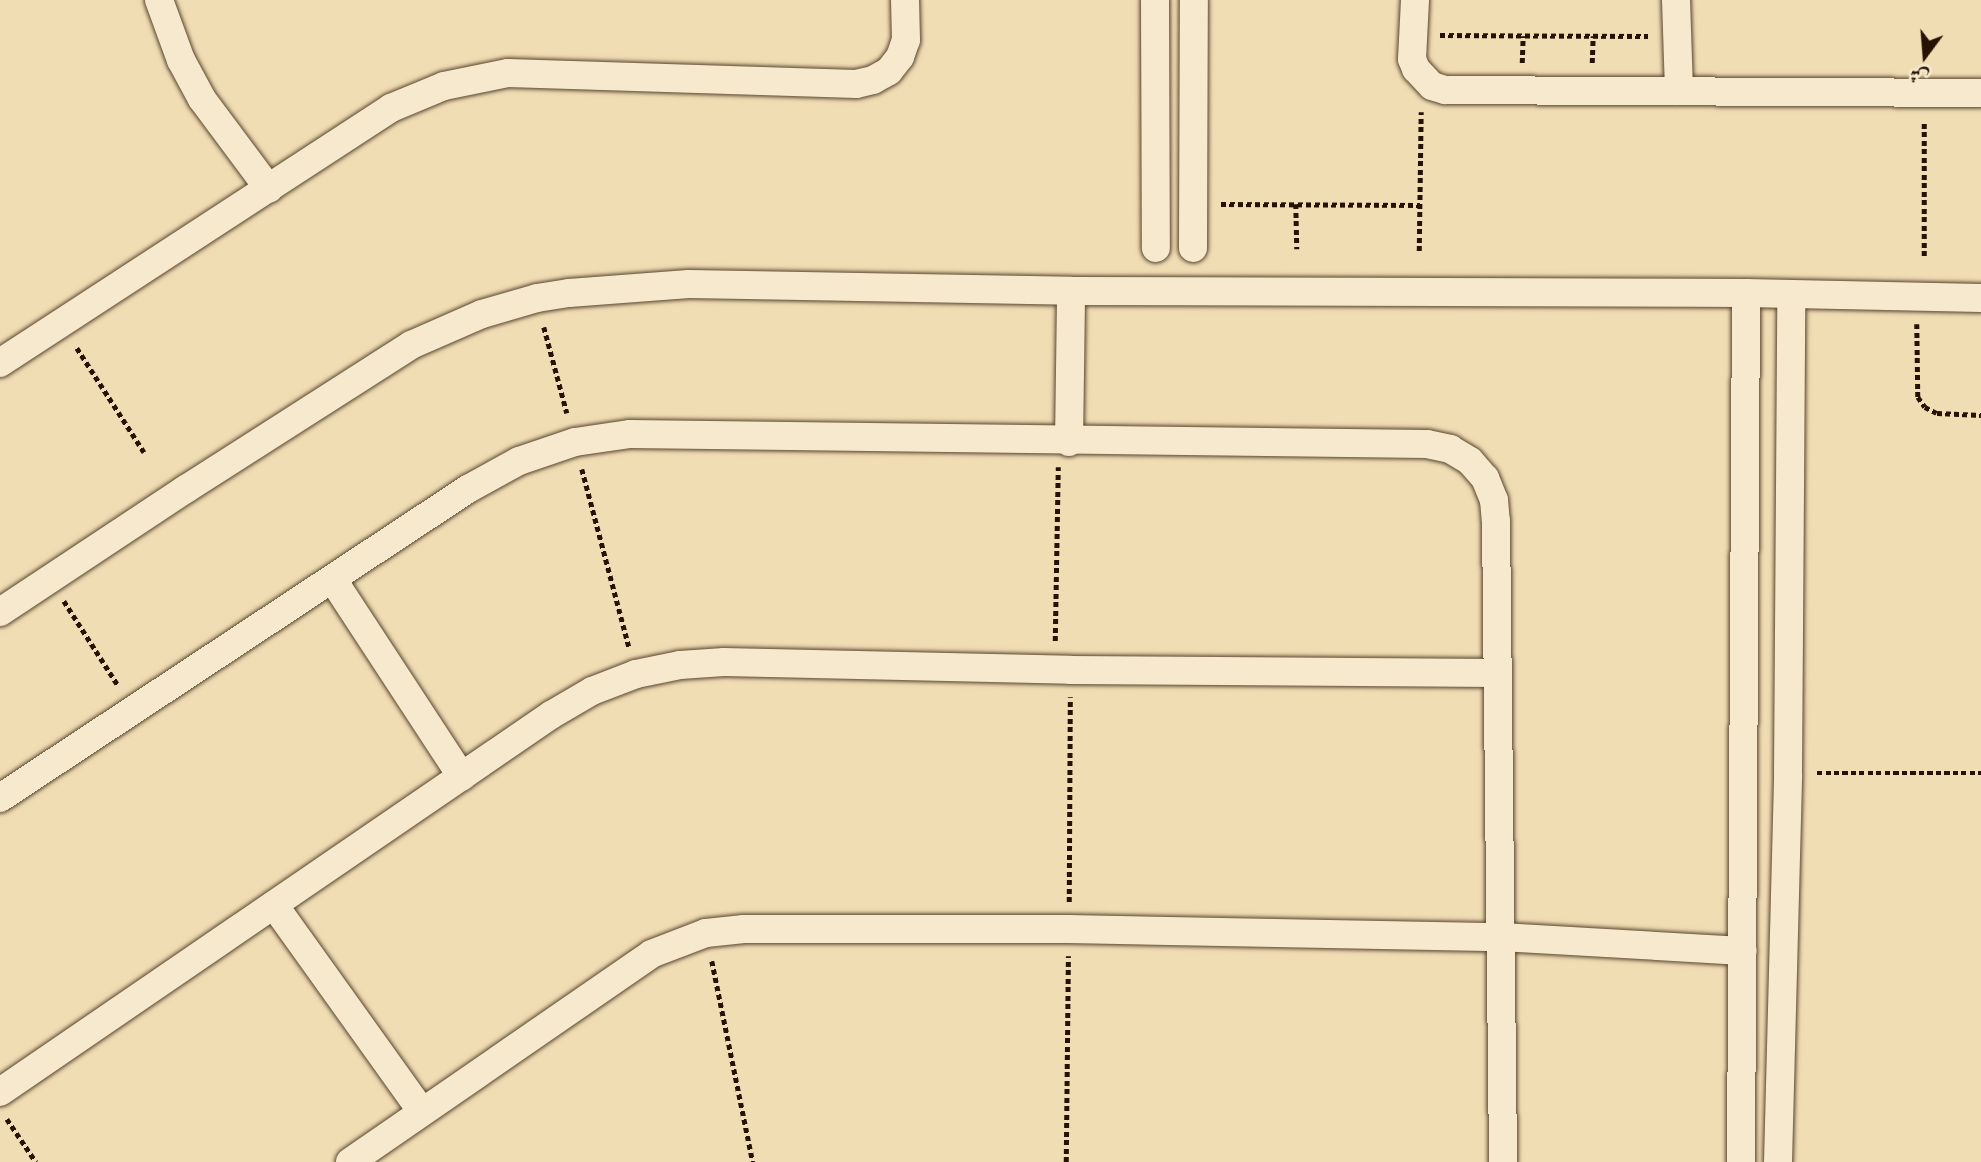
<!DOCTYPE html>
<meta charset="utf-8">
<style>
body{margin:0}
#map{position:relative;width:1981px;height:1162px;overflow:hidden;background:#f1ddb4;font-family:Alegreya,Amiri,serif}
div>[style]{position:absolute}
.path>*{height:4.5px;margin-top:-2.25px;transform-origin:0;background:repeating-linear-gradient(90deg,#251202 0 5px,transparent 0 8.5px)}
.roads{filter:drop-shadow(0 0 2px #58452e) drop-shadow(0 0 2px #58452e)}
.minor>*{height:28px;margin:-14px;padding:0 14px;transform-origin:14px;border-radius:14px;background:#f6e9ce}
span{translate:-50% -50%;white-space:nowrap;text-align:center;line-height:1.15;-webkit-text-stroke:5px #f6e9ce;paint-order:stroke}
.north{position:absolute;left:1890px;top:21px;width:70px;height:70px;-webkit-text-stroke:5px #f6e9ce;paint-order:stroke;rotate:196deg;font-size:19px;font-weight:700;line-height:28px;text-align:center;color:#251202}
.north::after{content:'';display:block;margin:auto;width:24px;height:32px;background:#251202;clip-path:polygon(50% 0,100% 100%,50% 72%,0 100%)}
</style>
<div id="map">
<div class="path">
<i style="left:1440px;top:35px;width:208px;rotate:0.3deg"></i>
<i style="left:1522px;top:63px;width:27px;rotate:-88deg"></i>
<i style="left:1592px;top:63px;width:27px;rotate:-88deg"></i>
<i style="left:1221px;top:204px;width:199px;rotate:0.3deg"></i>
<i style="left:1296px;top:204px;width:45px;rotate:88.7deg"></i>
<i style="left:1419px;top:251px;width:139px;rotate:-89.2deg"></i>
<i style="left:1924px;top:256px;width:136px;rotate:-90deg"></i>
<i style="left:1917px;top:324px;width:73px;rotate:89.2deg"></i>
<i style="left:1918px;top:397px;width:12px;rotate:55deg"></i>
<i style="left:1925px;top:407px;width:13px;rotate:27deg"></i>
<i style="left:1937px;top:413px;width:44px;rotate:2.6deg"></i>
<i style="left:544px;top:327px;width:89px;rotate:75deg"></i>
<i style="left:77px;top:348px;width:124px;rotate:57.2deg"></i>
<i style="left:582px;top:469px;width:184px;rotate:75.2deg"></i>
<i style="left:64px;top:601px;width:100px;rotate:57.3deg"></i>
<i style="left:1055px;top:641px;width:174px;rotate:-89deg"></i>
<i style="left:1817px;top:773px;width:164px"></i>
<i style="left:1069px;top:902px;width:205px;rotate:-89.7deg"></i>
<i style="left:712px;top:961px;width:205px;rotate:78.5deg"></i>
<i style="left:7px;top:1119px;width:52px;rotate:56deg"></i>
<i style="left:1066px;top:1162px;width:206px;rotate:-89.4deg"></i>
</div>
<div class="roads">
<div class="minor">
<i style="left:159px;top:0;width:64px;rotate:69.9deg"></i>
<i style="left:181px;top:60px;width:44px;rotate:61.7deg"></i>
<i style="left:202px;top:99px;width:112px;rotate:53.3deg"></i>
<i style="left:1155px;top:0;width:248px;rotate:89.8deg"></i>
<i style="left:1415px;top:0;width:59px;rotate:92.9deg"></i>
<i style="left:1412px;top:59px;width:11px;rotate:68deg"></i>
<i style="left:1416px;top:69px;width:23px;rotate:47deg"></i>
<i style="left:1432px;top:86px;width:14px;rotate:17deg"></i>
<i style="left:1445px;top:90px;width:536px;rotate:0.32deg"></i>
<i style="left:1676px;top:0;width:91px;rotate:88.1deg"></i>
<i style="left:1193px;top:248px;width:248px;rotate:-89.8deg"></i>
<i style="left:0;top:363px;width:467px;rotate:-33.1deg"></i>
<i style="left:391px;top:108px;width:57px;rotate:-22.5deg"></i>
<i style="left:444px;top:86px;width:65px;rotate:-11.5deg"></i>
<i style="left:508px;top:73px;width:348px;rotate:1.8deg"></i>
<i style="left:856px;top:84px;width:17px;rotate:-13deg"></i>
<i style="left:873px;top:80px;width:18px;rotate:-29deg"></i>
<i style="left:889px;top:71px;width:18px;rotate:-52deg"></i>
<i style="left:900px;top:57px;width:18px;rotate:-71deg"></i>
<i style="left:906px;top:40px;width:40px;rotate:-91.4deg"></i>
<i style="left:1069px;top:442px;width:151px;rotate:-89.2deg"></i>
<i style="left:333px;top:580px;width:235px;rotate:56.8deg"></i>
<i style="left:0;top:612px;width:223px;rotate:-33.5deg"></i>
<i style="left:186px;top:489px;width:267px;rotate:-32.6deg"></i>
<i style="left:411px;top:345px;width:77px;rotate:-23.6deg"></i>
<i style="left:482px;top:314px;width:57px;rotate:-16.2deg"></i>
<i style="left:537px;top:298px;width:32px;rotate:-9deg"></i>
<i style="left:569px;top:293px;width:120px;rotate:-4.3deg"></i>
<i style="left:689px;top:284px;width:382px;rotate:1deg"></i>
<i style="left:1071px;top:291px;width:675px;rotate:0.17deg"></i>
<i style="left:1746px;top:293px;width:235px;rotate:1.2deg"></i>
<i style="left:0;top:798px;width:561px;rotate:-33.44deg"></i>
<i style="left:468px;top:489px;width:58px;rotate:-28.8deg"></i>
<i style="left:519px;top:461px;width:59px;rotate:-18.7deg"></i>
<i style="left:575px;top:442px;width:56px;rotate:-8.3deg"></i>
<i style="left:630px;top:434px;width:797px;rotate:0.72deg"></i>
<i style="left:1427px;top:444px;width:24px;rotate:12deg"></i>
<i style="left:1450px;top:449px;width:23px;rotate:31deg"></i>
<i style="left:1470px;top:461px;width:23px;rotate:49deg"></i>
<i style="left:1485px;top:478px;width:24px;rotate:68deg"></i>
<i style="left:1494px;top:500px;width:21px;rotate:85deg"></i>
<i style="left:1496px;top:521px;width:641px;rotate:89.37deg"></i>
<i style="left:274px;top:905px;width:254px;rotate:54.4deg"></i>
<i style="left:0;top:1092px;width:668px;rotate:-34.38deg"></i>
<i style="left:551px;top:715px;width:48px;rotate:-30.3deg"></i>
<i style="left:592px;top:691px;width:47px;rotate:-21.1deg"></i>
<i style="left:636px;top:674px;width:45px;rotate:-11.6deg"></i>
<i style="left:680px;top:665px;width:44px;rotate:-3.9deg"></i>
<i style="left:724px;top:662px;width:346px;rotate:1.3deg"></i>
<i style="left:1070px;top:670px;width:428px;rotate:0.4deg"></i>
<i style="left:350px;top:1162px;width:366px;rotate:-34.6deg"></i>
<i style="left:651px;top:954px;width:59px;rotate:-20.9deg"></i>
<i style="left:706px;top:933px;width:38px;rotate:-6deg"></i>
<i style="left:744px;top:929px;width:324px"></i>
<i style="left:1068px;top:929px;width:433px;rotate:1.1deg"></i>
<i style="left:1501px;top:937px;width:242px;rotate:3.3deg"></i>
<i style="left:1741px;top:1162px;width:869px;rotate:-89.67deg"></i>
<i style="left:1778px;top:1162px;width:388px;rotate:-88.5deg"></i>
<i style="left:1788px;top:774px;width:480px;rotate:-89.6deg"></i>
</div>
</div>
<div class="north">ش</div>
</div>
